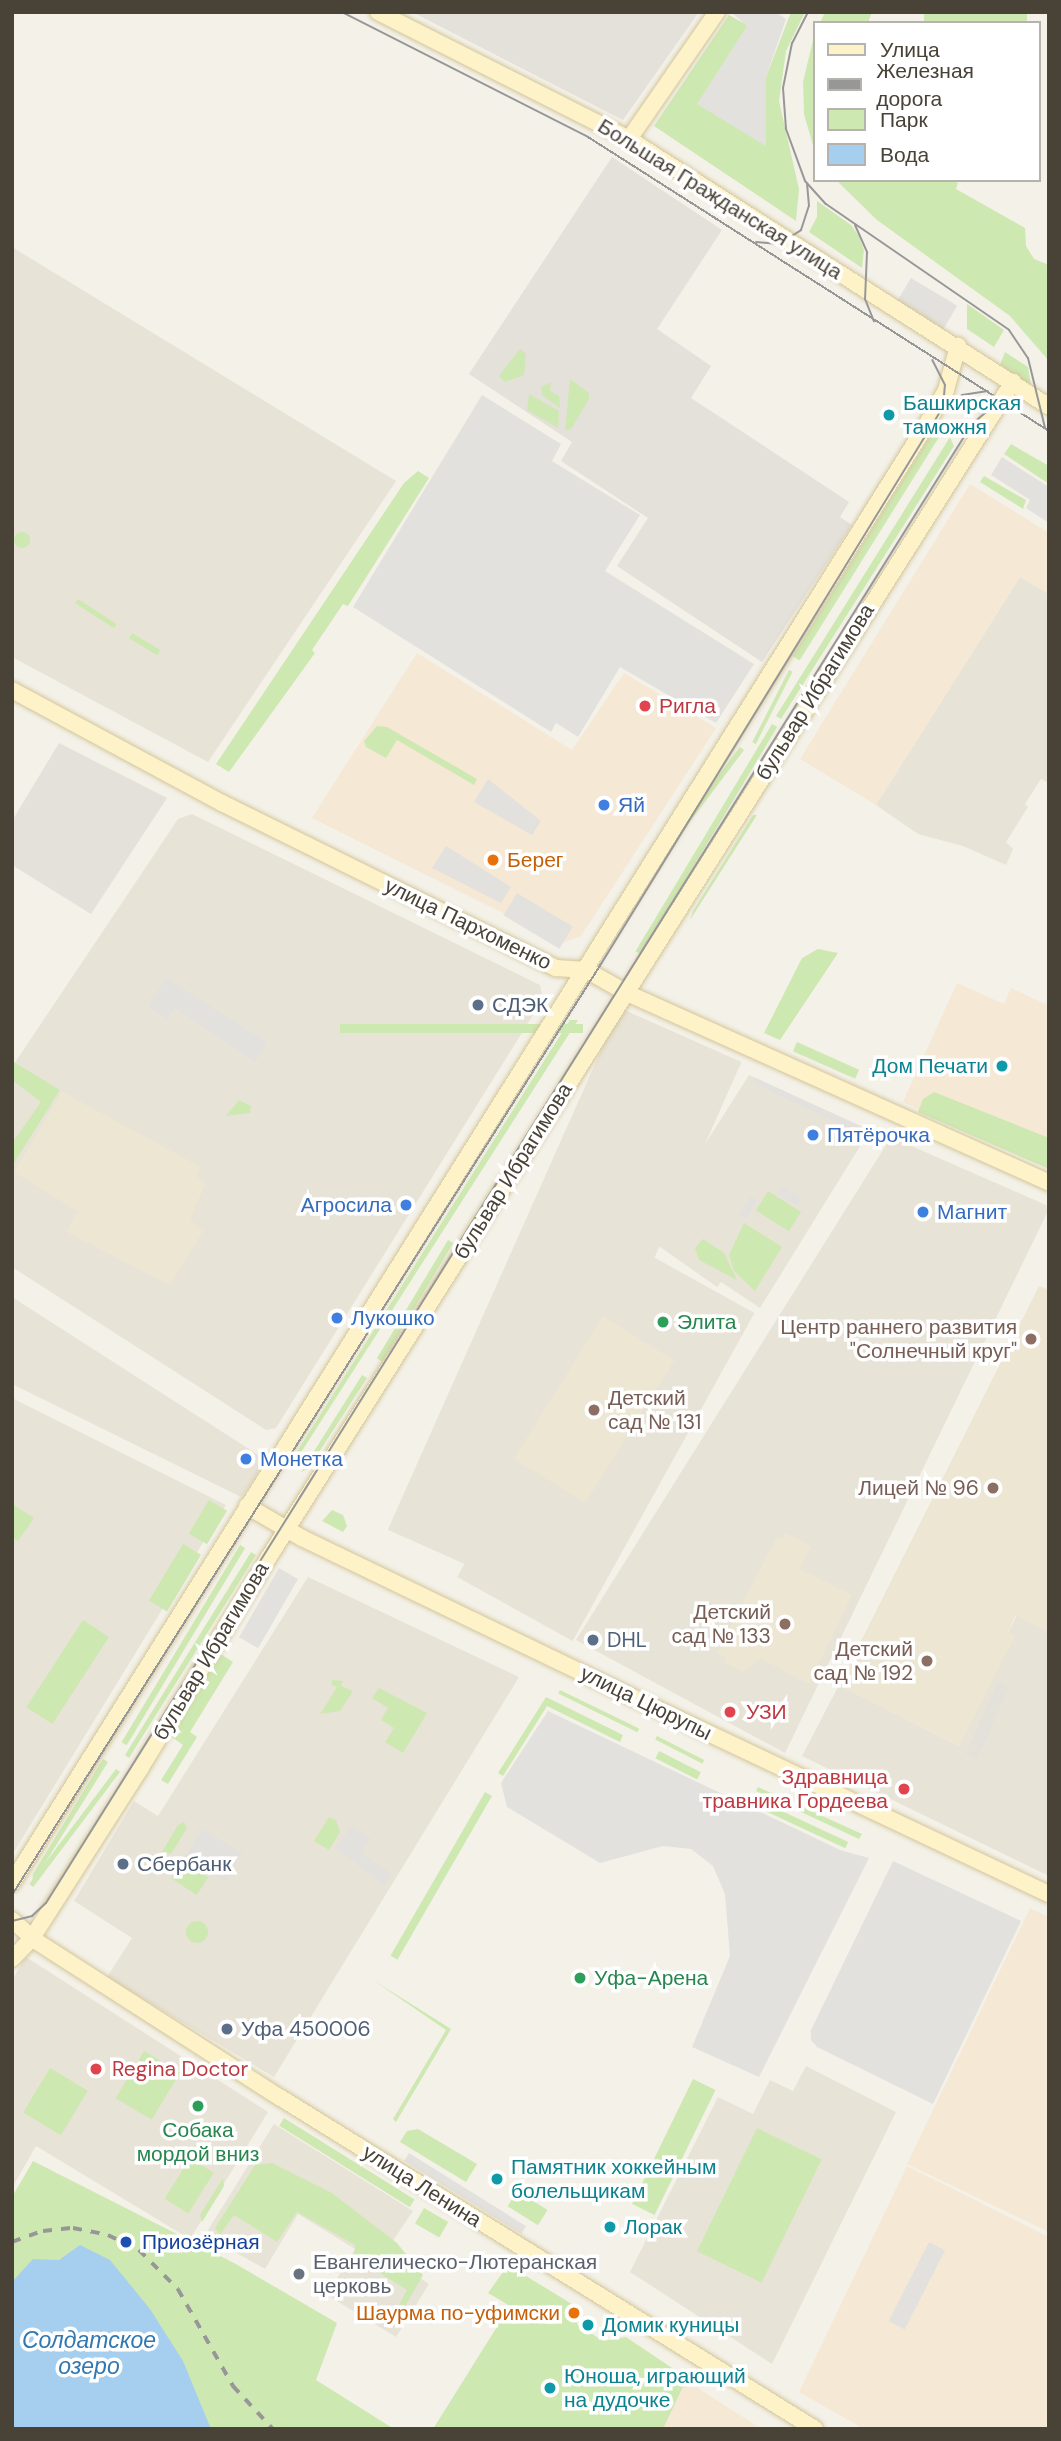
<!DOCTYPE html>
<meta charset="utf-8">
<style>
body{margin:0}
#map{position:relative;width:1061px;height:2441px;overflow:hidden;background:#f4f1e9;font-family:"DM Sans",sans-serif}
div>[style]{position:absolute}
.residential>*{inset:0;background:#e8e3d7;transform-origin:0 0}
.commercial>*{inset:0;background:#f5e8d5}
.industrial>*{inset:0;background:#e4e0da;transform-origin:0 0}
.education>*{inset:0;background:#ede6d3;transform-origin:0 0}
.green>*{inset:0;background:#cee8b2;transform-origin:0 0}
.round{border-radius:50%}
.parking>*{inset:0;background:#e3e1dd;transform-origin:0 0}
.water>*{inset:0;background:#a6cfef}
.roads{filter:drop-shadow(0 0 2px #d3c699) drop-shadow(0 0 2px #d3c699)}
.secondary>*{height:16px;margin:-8px;padding:0 8px;transform-origin:8px;border-radius:8px;background:#fef2c9}
.tram>*{height:2px;margin:-1px;padding:0 1px;transform-origin:1px;border-radius:1px;background:#979797}
.rail>*{height:3.5px;margin-top:-1.75px;transform-origin:0;background:repeating-linear-gradient(90deg,#979797 0 9px,transparent 0 18px)}
.dots>*{width:19px;height:19px;translate:-50% -50%;box-sizing:border-box;border:4px solid #fff;border-radius:50%}
span{translate:-50% -50%;white-space:nowrap;text-align:center;line-height:1.15;-webkit-text-stroke:7px #fff;paint-order:stroke}
.street-label{font-size:21px;color:#484237}
.culture-label{font-size:21px;color:#0d838f}
.left{translate:0 -50%;text-align:left}
.right{translate:-100% -50%;text-align:right}
.health-label{font-size:21px;color:#be3a42}
.shop-label{font-size:21px;color:#366cbe}
.food-label{font-size:21px;color:#c56008}
.service-label{font-size:21px;color:#4e5e75}
.leisure-label{font-size:21px;color:#27864d}
.education-label{font-size:21px;color:#785e54}
.transit-label{font-size:21px;color:#164399}
.worship-label{font-size:21px;color:#5b616d}
.water-label{font-size:23px;color:#3178b3;font-style:italic}
.frame{position:absolute;inset:0;border:14px solid #484237;pointer-events:none}
.legend{position:absolute;left:813px;top:21px;width:228px;height:161px;box-sizing:border-box;background:#fff;border:2px solid #b6b3af;margin:0;padding:9px 12px;list-style:none;font-size:21px;color:#484237}
.legend li{display:flex;align-items:center;gap:14px;height:35px}
.legend b{width:35px;border:2px solid #b6b3af}
</style>
<div id="map">
<div class="residential">
<i style="clip-path:polygon(12px 247px,396px 481px,208px 762px,12px 657px)"></i>
<i style="clip-path:polygon(1020px 577px,1049px 594px,1049px 783px,1041px 779px,1025px 804px,1028px 807px,1006px 842px,1013px 849px,1006px 865px,963px 846px,918px 834px,876px 805px)"></i>
<i style="clip-path:polygon(192px 814px,540px 985px,543px 999px,276px 1428px,266px 1430px,12px 1267px,12px 1067px,178px 819px)"></i>
<i style="left:620px;top:1008px;width:133px;height:571px;rotate:24deg"></i>
<i style="clip-path:polygon(749px 1075px,870px 1130px,760px 1308px,721px 1282px,717px 1287px,646px 1237px)"></i>
<i style="clip-path:polygon(891px 1137px,1046px 1205px,1048px 1211px,785px 1753px,576px 1640px)"></i>
<i style="left:639px;top:1249px;width:132px;height:375px;rotate:29deg"></i>
<i style="clip-path:polygon(12px 1297px,266px 1460px,244px 1494px,241px 1497px,12px 1384px)"></i>
<i style="clip-path:polygon(12px 1398px,226px 1505px,12px 1855px)"></i>
<i style="clip-path:polygon(308px 1577px,519px 1677px,274px 2077px,107px 1977px,132px 1938px,74px 1901px,134px 1801px,158px 1816px)"></i>
<i style="clip-path:polygon(1017px 1615px,1049px 1631px,1049px 1876px,802px 1756px,839px 1685px,959px 1746px,1014px 1636px,1008px 1633px)"></i>
<i style="clip-path:polygon(26px 1957px,268px 2112px,190px 2239px,36px 2146px,12px 2188px,12px 1980px)"></i>
<i style="clip-path:polygon(806px 2066px,896px 2112px,772px 2364px,630px 2272px,718px 2097px,753px 2114px,770px 2080px,793px 2091px)"></i>
<i style="clip-path:polygon(274px 2124px,413px 2211px,390px 2245px,389px 2257px,429px 2284px,396px 2337px,327px 2295px,355px 2249px,298px 2214px,265px 2269px,210px 2238px,208px 2230px)"></i>
</div>
<div class="commercial">
<i style="clip-path:polygon(970px 484px,1049px 533px,1049px 594px,1020px 577px,876px 805px,800px 759px)"></i>
<i style="clip-path:polygon(417px 653px,572px 750px,624px 673px,716px 728px,581px 936px,563px 943px,312px 818px)"></i>
<i style="clip-path:polygon(957px 983px,1004px 1004px,1011px 988px,1049px 1006px,1049px 1169px,903px 1102px)"></i>
<i style="clip-path:polygon(1030px 1908px,1049px 1917px,1049px 2232px,907px 2164px)"></i>
<i style="clip-path:polygon(907px 2166px,1049px 2237px,1049px 2429px,864px 2429px,799px 2392px)"></i>
<i style="clip-path:polygon(685px 2380px,762px 2429px,661px 2429px)"></i>
</div>
<div class="industrial">
<i style="clip-path:polygon(412px 12px,699px 12px,623px 120px)"></i>
<i style="clip-path:polygon(612px 157px,722px 230px,657px 329px,711px 366px,691px 398px,849px 502px,840px 517px,852px 525px,762px 662px,617px 566px,648px 518px,561px 461px,572px 442px,469px 374px)"></i>
<i style="clip-path:polygon(59px 743px,167px 798px,91px 914px,12px 865px,12px 821px)"></i>
<i style="left:998px;top:1682px;width:12px;height:79px;rotate:24deg"></i>
</div>
<div class="education">
<i style="clip-path:polygon(62px 1092px,201px 1167px,196px 1176px,205px 1184px,190px 1220px,203px 1231px,170px 1285px,67px 1232px,77px 1211px,14px 1172px)"></i>
<i style="clip-path:polygon(1039px 1286px,1049px 1290px,1049px 1631px,1016px 1615px,1008px 1632px,1015px 1636px,959px 1746px,839px 1685px)"></i>
<i style="left:603px;top:1316px;width:84px;height:168px;rotate:32deg"></i>
<i style="clip-path:polygon(785px 1533px,811px 1546px,800px 1569px,852px 1595px,809px 1684px,760px 1658px,743px 1672px,724px 1663px,726px 1657px,717px 1653px,777px 1537px,782px 1539px)"></i>
</div>
<div class="green">
<i style="clip-path:polygon(791px 12px,805px 12px,786px 51px,779px 101px,799px 189px,796px 221px,654px 126px,729px 15px,747px 25px,766px 146px,766px 77px)"></i>
<i style="clip-path:polygon(825px 12px,872px 12px,868px 23px,820px 23px)"></i>
<i style="left:924px;top:12px;width:103px;height:11px"></i>
<i style="clip-path:polygon(814px 36px,814px 149px,804px 114px,803px 82px)"></i>
<i style="clip-path:polygon(836px 180px,953px 180px,958px 183px,956px 189px,1025px 228px,1026px 246px,1034px 259px,1049px 265px,1049px 361px,1010px 316px,877px 220px)"></i>
<i style="clip-path:polygon(817px 201px,851px 225px,859px 236px,864px 250px,862px 268px,809px 232px,817px 217px)"></i>
<i style="clip-path:polygon(967px 304px,1004px 330px,994px 347px,967px 329px)"></i>
<i style="clip-path:polygon(520px 349px,526px 354px,524px 375px,505px 382px,499px 376px)"></i>
<i style="clip-path:polygon(1005px 352px,1028px 367px,1031px 386px,1000px 365px)"></i>
<i style="clip-path:polygon(570px 379px,589px 393px,589px 399px,571px 429px,565px 430px)"></i>
<i style="clip-path:polygon(551px 382px,550px 391px,559px 396px,560px 408px,542px 395px,541px 387px)"></i>
<i style="clip-path:polygon(529px 394px,559px 411px,558px 428px,527px 410px)"></i>
<i style="left:941px;top:434px;width:267px;height:8px;rotate:122deg"></i>
<i style="clip-path:polygon(950px 437px,954px 446px,781px 719px,776px 716px)"></i>
<i style="clip-path:polygon(1011px 444px,1049px 466px,1049px 484px,1004px 454px)"></i>
<i style="clip-path:polygon(418px 471px,429px 478px,348px 606px,343px 604px,312px 650px,315px 653px,229px 772px,216px 764px,404px 483px)"></i>
<i style="clip-path:polygon(984px 476px,1026px 500px,1023px 509px,980px 482px)"></i>
<i class="round" style="left:14px;top:532px;width:16px;height:16px"></i>
<i style="left:78px;top:599px;width:46px;height:5px;rotate:33deg"></i>
<i style="left:132px;top:633px;width:33px;height:6px;rotate:31deg"></i>
<i style="left:789px;top:670px;width:4px;height:81px;rotate:27deg"></i>
<i style="left:772px;top:724px;width:6px;height:265px;rotate:31deg"></i>
<i style="clip-path:polygon(377px 726px,387px 727px,477px 779px,474px 785px,397px 740px,386px 758px,366px 747px,364px 741px)"></i>
<i style="left:740px;top:747px;width:5px;height:222px;rotate:37deg"></i>
<i style="clip-path:polygon(753px 815px,757px 815px,690px 920px,693px 911px)"></i>
<i style="clip-path:polygon(818px 949px,838px 953px,780px 1040px,764px 1033px,802px 958px)"></i>
<i style="clip-path:polygon(570px 1020px,578px 1020px,293px 1465px,291px 1461px)"></i>
<i style="left:583px;top:1024px;width:9px;height:243px;rotate:90deg"></i>
<i style="left:797px;top:1042px;width:68px;height:10px;rotate:24deg"></i>
<i style="clip-path:polygon(12px 1061px,60px 1090px,14px 1163px,12px 1143px,41px 1102px,12px 1080px)"></i>
<i style="clip-path:polygon(934px 1092px,1049px 1138px,1049px 1169px,918px 1112px,923px 1099px)"></i>
<i style="clip-path:polygon(239px 1100px,251px 1106px,250px 1113px,226px 1116px)"></i>
<i style="left:768px;top:1191px;width:39px;height:23px;rotate:32deg"></i>
<i style="clip-path:polygon(744px 1223px,782px 1247px,755px 1291px,734px 1271px,729px 1255px)"></i>
<i style="clip-path:polygon(703px 1239px,724px 1253px,737px 1280px,699px 1260px,695px 1248px)"></i>
<i style="left:448px;top:1240px;width:6px;height:138px;rotate:31deg"></i>
<i style="clip-path:polygon(362px 1375px,367px 1378px,308px 1469px,301px 1472px)"></i>
<i style="left:209px;top:1500px;width:21px;height:39px;rotate:31deg"></i>
<i style="clip-path:polygon(12px 1504px,34px 1518px,18px 1541px,12px 1537px)"></i>
<i style="clip-path:polygon(332px 1510px,343px 1515px,347px 1526px,343px 1532px,322px 1521px)"></i>
<i style="left:183px;top:1544px;width:21px;height:66px;rotate:31deg"></i>
<i style="left:240px;top:1545px;width:6px;height:230px;rotate:31deg"></i>
<i style="clip-path:polygon(251px 1552px,256px 1555px,129px 1758px,125px 1755px)"></i>
<i style="left:83px;top:1620px;width:31px;height:104px;rotate:33deg"></i>
<i style="clip-path:polygon(219px 1653px,233px 1662px,190px 1732px,197px 1737px,168px 1784px,161px 1780px,183px 1745px,169px 1735px)"></i>
<i style="clip-path:polygon(332px 1680px,343px 1681px,341px 1686px,353px 1691px,340px 1711px,320px 1714px,337px 1687px,332px 1685px)"></i>
<i style="clip-path:polygon(379px 1688px,427px 1713px,403px 1753px,385px 1742px,394px 1728px,381px 1720px,388px 1708px,372px 1698px)"></i>
<i style="left:560px;top:1690px;width:88px;height:4px;rotate:26deg"></i>
<i style="clip-path:polygon(546px 1697px,623px 1735px,620px 1742px,547px 1706px,503px 1776px,498px 1773px)"></i>
<i style="left:657px;top:1736px;width:53px;height:4px;rotate:27deg"></i>
<i style="left:659px;top:1751px;width:47px;height:8px;rotate:27deg"></i>
<i style="clip-path:polygon(103px 1759px,108px 1762px,32px 1884px,33px 1874px)"></i>
<i style="left:116px;top:1769px;width:5px;height:144px;rotate:37deg"></i>
<i style="clip-path:polygon(758px 1787px,862px 1834px,859px 1839px,756px 1791px)"></i>
<i style="left:485px;top:1792px;width:8px;height:189px;rotate:30deg"></i>
<i style="left:754px;top:1798px;width:104px;height:7px;rotate:25deg"></i>
<i style="clip-path:polygon(329px 1817px,336px 1820px,340px 1832px,329px 1850px,314px 1841px)"></i>
<i style="clip-path:polygon(184px 1822px,187px 1828px,171px 1854px,162px 1852px,178px 1825px)"></i>
<i style="left:183px;top:1861px;width:30px;height:21px;rotate:33deg"></i>
<i class="round" style="left:186px;top:1921px;width:22px;height:22px"></i>
<i style="clip-path:polygon(373px 1980px,451px 2029px,396px 2122px,393px 2119px,446px 2030px)"></i>
<i style="left:144px;top:2051px;width:42px;height:55px;rotate:31deg"></i>
<i style="left:50px;top:2068px;width:44px;height:52px;rotate:31deg"></i>
<i style="left:693px;top:2079px;width:25px;height:139px;rotate:26deg"></i>
<i style="left:284px;top:2118px;width:154px;height:9px;rotate:32deg"></i>
<i style="left:757px;top:2128px;width:72px;height:137px;rotate:26deg"></i>
<i style="clip-path:polygon(418px 2129px,477px 2164px,466px 2182px,400px 2142px,407px 2131px)"></i>
<i style="left:190px;top:2158px;width:28px;height:48px;rotate:32deg"></i>
<i style="clip-path:polygon(33px 2161px,234px 2263px,337px 2323px,316px 2380px,394px 2429px,12px 2429px,12px 2197px)"></i>
<i style="clip-path:polygon(272px 2163px,332px 2193px,397px 2243px,423px 2275px,393px 2327px,371px 2311px,375px 2306px,392px 2317px,407px 2290px,354px 2257px,355px 2245px,297px 2212px,277px 2242px,234px 2215px,220px 2235px,215px 2228px,255px 2165px)"></i>
<i style="clip-path:polygon(223px 2178px,224px 2186px,202px 2222px,200px 2215px)"></i>
<i style="left:517px;top:2191px;width:36px;height:18px;rotate:32deg"></i>
<i style="left:424px;top:2208px;width:28px;height:18px;rotate:30deg"></i>
<i style="clip-path:polygon(508px 2265px,580px 2309px,577px 2324px,603px 2341px,626px 2337px,687px 2378px,663px 2429px,433px 2429px,510px 2306px,488px 2293px)"></i>
</div>
<div class="parking">
<i style="clip-path:polygon(731px 12px,776px 12px,786px 19px,766px 77px,766px 146px,697px 104px,747px 26px)"></i>
<i style="left:911px;top:278px;width:54px;height:27px;rotate:31deg"></i>
<i style="clip-path:polygon(482px 395px,561px 444px,552px 461px,640px 515px,605px 571px,754px 664px,716px 723px,620px 667px,578px 737px,556px 723px,551px 732px,353px 607px)"></i>
<i style="clip-path:polygon(1002px 457px,1049px 487px,1049px 523px,1026px 508px,1030px 500px,991px 475px)"></i>
<i style="clip-path:polygon(488px 779px,541px 821px,532px 835px,474px 802px)"></i>
<i style="clip-path:polygon(446px 846px,511px 887px,501px 903px,432px 868px)"></i>
<i style="left:517px;top:893px;width:65px;height:26px;rotate:31deg"></i>
<i style="clip-path:polygon(166px 978px,267px 1042px,255px 1062px,175px 1008px,167px 1019px,148px 1007px)"></i>
<i style="left:756px;top:1078px;width:117px;height:6px;rotate:25deg"></i>
<i style="clip-path:polygon(782px 1186px,802px 1199px,798px 1206px,777px 1194px)"></i>
<i style="left:750px;top:1196px;width:8px;height:22px;rotate:30deg"></i>
<i style="left:279px;top:1568px;width:22px;height:80px;rotate:30deg"></i>
<i style="clip-path:polygon(548px 1711px,840px 1850px,869px 1858px,759px 2077px,692px 2047px,730px 1956px,725px 1894px,713px 1866px,691px 1849px,663px 1846px,600px 1863px,507px 1807px,501px 1783px)"></i>
<i style="clip-path:polygon(351px 1826px,371px 1839px,361px 1853px,392px 1874px,384px 1886px,336px 1848px)"></i>
<i style="left:202px;top:1829px;width:47px;height:33px;rotate:31deg"></i>
<i style="clip-path:polygon(893px 1861px,1021px 1921px,933px 2104px,817px 2047px,811px 2040px,811px 2030px)"></i>
<i style="left:409px;top:2153px;width:138px;height:9px;rotate:32deg"></i>
<i style="left:929px;top:2242px;width:18px;height:89px;rotate:27deg"></i>
</div>
<div class="water">
<i style="clip-path:polygon(80px 2245px,110px 2260px,150px 2309px,183px 2361px,211px 2429px,14px 2429px,12px 2282px,33px 2259px,59px 2260px)"></i>
</div>
<div class="roads">
<div class="secondary">
<i style="left:378px;top:12px;width:281px;rotate:26.8deg"></i>
<i style="left:629px;top:139px;width:498px;rotate:32.5deg"></i>
<i style="left:629px;top:139px;width:155px;rotate:-55.3deg"></i>
<i style="left:12px;top:690px;width:238px;rotate:28.3deg"></i>
<i style="left:222px;top:803px;width:373px;rotate:26.3deg"></i>
<i style="left:556px;top:968px;width:30px;rotate:4deg"></i>
<i style="left:586px;top:970px;width:47px;rotate:29.3deg"></i>
<i style="left:627px;top:993px;width:463px;rotate:24.2deg"></i>
<i style="left:247px;top:1506px;width:64px;rotate:30.2deg"></i>
<i style="left:302px;top:1538px;width:392px;rotate:25.7deg"></i>
<i style="left:655px;top:1708px;width:436px;rotate:25.3deg"></i>
<i style="left:12px;top:1883px;width:1719px;rotate:-57.91deg"></i>
<i style="left:925px;top:427px;width:43px;rotate:-60.4deg"></i>
<i style="left:946px;top:390px;width:46px;rotate:-74.7deg"></i>
<i style="left:12px;top:1920px;width:32px;rotate:41deg"></i>
<i style="left:36px;top:1941px;width:291px;rotate:32.7deg"></i>
<i style="left:281px;top:2098px;width:628px;rotate:31.79deg"></i>
<i style="left:12px;top:1959px;width:29px;rotate:-46deg"></i>
<i style="left:32px;top:1938px;width:201px;rotate:-57.4deg"></i>
<i style="left:140px;top:1769px;width:248px;rotate:-58.7deg"></i>
<i style="left:269px;top:1557px;width:1391px;rotate:-57.66deg"></i>
</div>
</div>
<div class="tram">
<i style="left:342px;top:12px;width:276px;rotate:26.9deg"></i>
<i style="left:588px;top:137px;width:547px;rotate:32.53deg"></i>
<i style="left:808px;top:12px;width:35px;rotate:117deg"></i>
<i style="left:792px;top:43px;width:46px;rotate:101.3deg"></i>
<i style="left:783px;top:88px;width:41px;rotate:85.8deg"></i>
<i style="left:786px;top:129px;width:55px;rotate:69.9deg"></i>
<i style="left:805px;top:181px;width:31px;rotate:48deg"></i>
<i style="left:826px;top:204px;width:222px;rotate:34.5deg"></i>
<i style="left:1009px;top:330px;width:34px;rotate:56deg"></i>
<i style="left:1028px;top:358px;width:72px;rotate:76.3deg"></i>
<i style="left:855px;top:225px;width:30px;rotate:66deg"></i>
<i style="left:867px;top:252px;width:47px;rotate:92.4deg"></i>
<i style="left:865px;top:299px;width:24px;rotate:68deg"></i>
<i style="left:756px;top:242px;width:23px;rotate:5deg"></i>
<i style="left:779px;top:244px;width:26px;rotate:-32deg"></i>
<i style="left:801px;top:230px;width:25px;rotate:-72deg"></i>
<i style="left:809px;top:206px;width:22px;rotate:-95deg"></i>
<i style="left:943px;top:407px;width:22px;rotate:-32deg"></i>
<i style="left:962px;top:395px;width:26px;rotate:-9deg"></i>
<i style="left:12px;top:1895px;width:1102px;rotate:-57.68deg"></i>
<i style="left:601px;top:964px;width:654px;rotate:-58.45deg"></i>
<i style="left:943px;top:407px;width:22px;rotate:-85deg"></i>
<i style="left:945px;top:385px;width:28px;rotate:-117deg"></i>
<i style="left:12px;top:1921px;width:21px;rotate:-14deg"></i>
<i style="left:32px;top:1916px;width:19px;rotate:-43deg"></i>
<i style="left:46px;top:1903px;width:1745px;rotate:-57.95deg"></i>
<i style="left:972px;top:424px;width:25px;rotate:-40deg"></i>
<i style="left:991px;top:408px;width:25px;rotate:2deg"></i>
</div>
<div class="rail">
<i style="left:12px;top:2242px;width:33px;rotate:-20deg"></i>
<i style="left:43px;top:2231px;width:30px;rotate:-6deg"></i>
<i style="left:73px;top:2228px;width:36px;rotate:11deg"></i>
<i style="left:108px;top:2235px;width:34px;rotate:26deg"></i>
<i style="left:139px;top:2250px;width:55px;rotate:45deg"></i>
<i style="left:178px;top:2289px;width:112px;rotate:60.4deg"></i>
<i style="left:233px;top:2386px;width:59px;rotate:47.1deg"></i>
</div>
<div class="dots">
<i style="left:889px;top:415px;background:#0f9aa8"></i>
<i style="left:645px;top:706px;background:#e0444e"></i>
<i style="left:604px;top:805px;background:#3f7fe0"></i>
<i style="left:493px;top:860px;background:#e8710a"></i>
<i style="left:478px;top:1005px;background:#5c6f8a"></i>
<i style="left:1002px;top:1066px;background:#0f9aa8"></i>
<i style="left:813px;top:1135px;background:#3f7fe0"></i>
<i style="left:406px;top:1205px;background:#3f7fe0"></i>
<i style="left:923px;top:1212px;background:#3f7fe0"></i>
<i style="left:337px;top:1318px;background:#3f7fe0"></i>
<i style="left:663px;top:1322px;background:#2e9e5b"></i>
<i style="left:1031px;top:1339px;background:#8d6e63"></i>
<i style="left:594px;top:1410px;background:#8d6e63"></i>
<i style="left:246px;top:1459px;background:#3f7fe0"></i>
<i style="left:993px;top:1488px;background:#8d6e63"></i>
<i style="left:785px;top:1624px;background:#8d6e63"></i>
<i style="left:593px;top:1640px;background:#5c6f8a"></i>
<i style="left:927px;top:1661px;background:#8d6e63"></i>
<i style="left:730px;top:1712px;background:#e0444e"></i>
<i style="left:904px;top:1789px;background:#e0444e"></i>
<i style="left:123px;top:1864px;background:#5c6f8a"></i>
<i style="left:580px;top:1978px;background:#2e9e5b"></i>
<i style="left:227px;top:2029px;background:#5c6f8a"></i>
<i style="left:96px;top:2069px;background:#e0444e"></i>
<i style="left:198px;top:2106px;background:#2e9e5b"></i>
<i style="left:497px;top:2179px;background:#0f9aa8"></i>
<i style="left:610px;top:2227px;background:#0f9aa8"></i>
<i style="left:126px;top:2242px;background:#1a4fb4"></i>
<i style="left:299px;top:2274px;background:#6b7280"></i>
<i style="left:574px;top:2313px;background:#e8710a"></i>
<i style="left:588px;top:2325px;background:#0f9aa8"></i>
<i style="left:550px;top:2388px;background:#0f9aa8"></i>
</div>
<div class="street-label">
<span style="left:720px;top:199px;rotate:32deg">Большая Гражданская улица</span>
<span style="left:815px;top:692px;rotate:-58deg">бульвар Ибрагимова</span>
<span style="left:468px;top:924px;rotate:26deg">улица Пархоменко</span>
<span style="left:513px;top:1171px;rotate:-58deg">бульвар Ибрагимова</span>
<span style="left:211px;top:1651px;rotate:-59deg">бульвар Ибрагимова</span>
<span style="left:646px;top:1703px;rotate:26deg">улица Цюрупы</span>
<span style="left:422px;top:2186px;rotate:32deg">улица Ленина</span>
</div>
<div class="culture-label">
<span class="left" style="left:903px;top:415px">Башкирская<br>таможня</span>
<span class="right" style="left:988px;top:1066px">Дом Печати</span>
<span class="left" style="left:511px;top:2179px">Памятник хоккейным<br>болельщикам</span>
<span class="left" style="left:624px;top:2227px">Лорак</span>
<span class="left" style="left:602px;top:2325px">Домик куницы</span>
<span class="left" style="left:564px;top:2388px">Юноша, играющий<br>на дудочке</span>
</div>
<div class="health-label">
<span class="left" style="left:659px;top:706px">Ригла</span>
<span class="left" style="left:746px;top:1712px">УЗИ</span>
<span class="right" style="left:888px;top:1789px">Здравница<br>травника Гордеева</span>
<span class="left" style="left:112px;top:2069px">Regina Doctor</span>
</div>
<div class="shop-label">
<span class="left" style="left:618px;top:805px">Яй</span>
<span class="left" style="left:827px;top:1135px">Пятёрочка</span>
<span class="right" style="left:392px;top:1205px">Агросила</span>
<span class="left" style="left:937px;top:1212px">Магнит</span>
<span class="left" style="left:351px;top:1318px">Лукошко</span>
<span class="left" style="left:260px;top:1459px">Монетка</span>
</div>
<div class="food-label">
<span class="left" style="left:507px;top:860px">Берег</span>
<span class="right" style="left:560px;top:2313px">Шаурма по-уфимски</span>
</div>
<div class="service-label">
<span class="left" style="left:492px;top:1005px">СДЭК</span>
<span class="left" style="left:607px;top:1640px">DHL</span>
<span class="left" style="left:137px;top:1864px">Сбербанк</span>
<span class="left" style="left:241px;top:2029px">Уфа 450006</span>
</div>
<div class="leisure-label">
<span class="left" style="left:677px;top:1322px">Элита</span>
<span class="left" style="left:594px;top:1978px">Уфа-Арена</span>
<span style="left:198px;top:2142px">Собака<br>мордой вниз</span>
</div>
<div class="education-label">
<span class="right" style="left:1017px;top:1339px">Центр раннего развития<br>"Солнечный круг"</span>
<span class="left" style="left:608px;top:1410px">Детский<br>сад № 131</span>
<span class="right" style="left:979px;top:1488px">Лицей № 96</span>
<span class="right" style="left:771px;top:1624px">Детский<br>сад № 133</span>
<span class="right" style="left:913px;top:1661px">Детский<br>сад № 192</span>
</div>
<div class="transit-label">
<span class="left" style="left:142px;top:2242px">Приозёрная</span>
</div>
<div class="worship-label">
<span class="left" style="left:313px;top:2274px">Евангелическо-Лютеранская<br>церковь</span>
</div>
<div class="water-label">
<span style="left:89px;top:2353px">Солдатское<br>озеро</span>
</div>
<div class="frame"></div>
<ul class="legend">
<li><b style="height:9px;background:#fef2c9"></b>Улица</li>
<li><b style="height:9px;background:#979797"></b>Железная дорога</li>
<li><b style="height:19px;background:#cee8b2"></b>Парк</li>
<li><b style="height:19px;background:#a6cfef"></b>Вода</li>
</ul>
</div>
